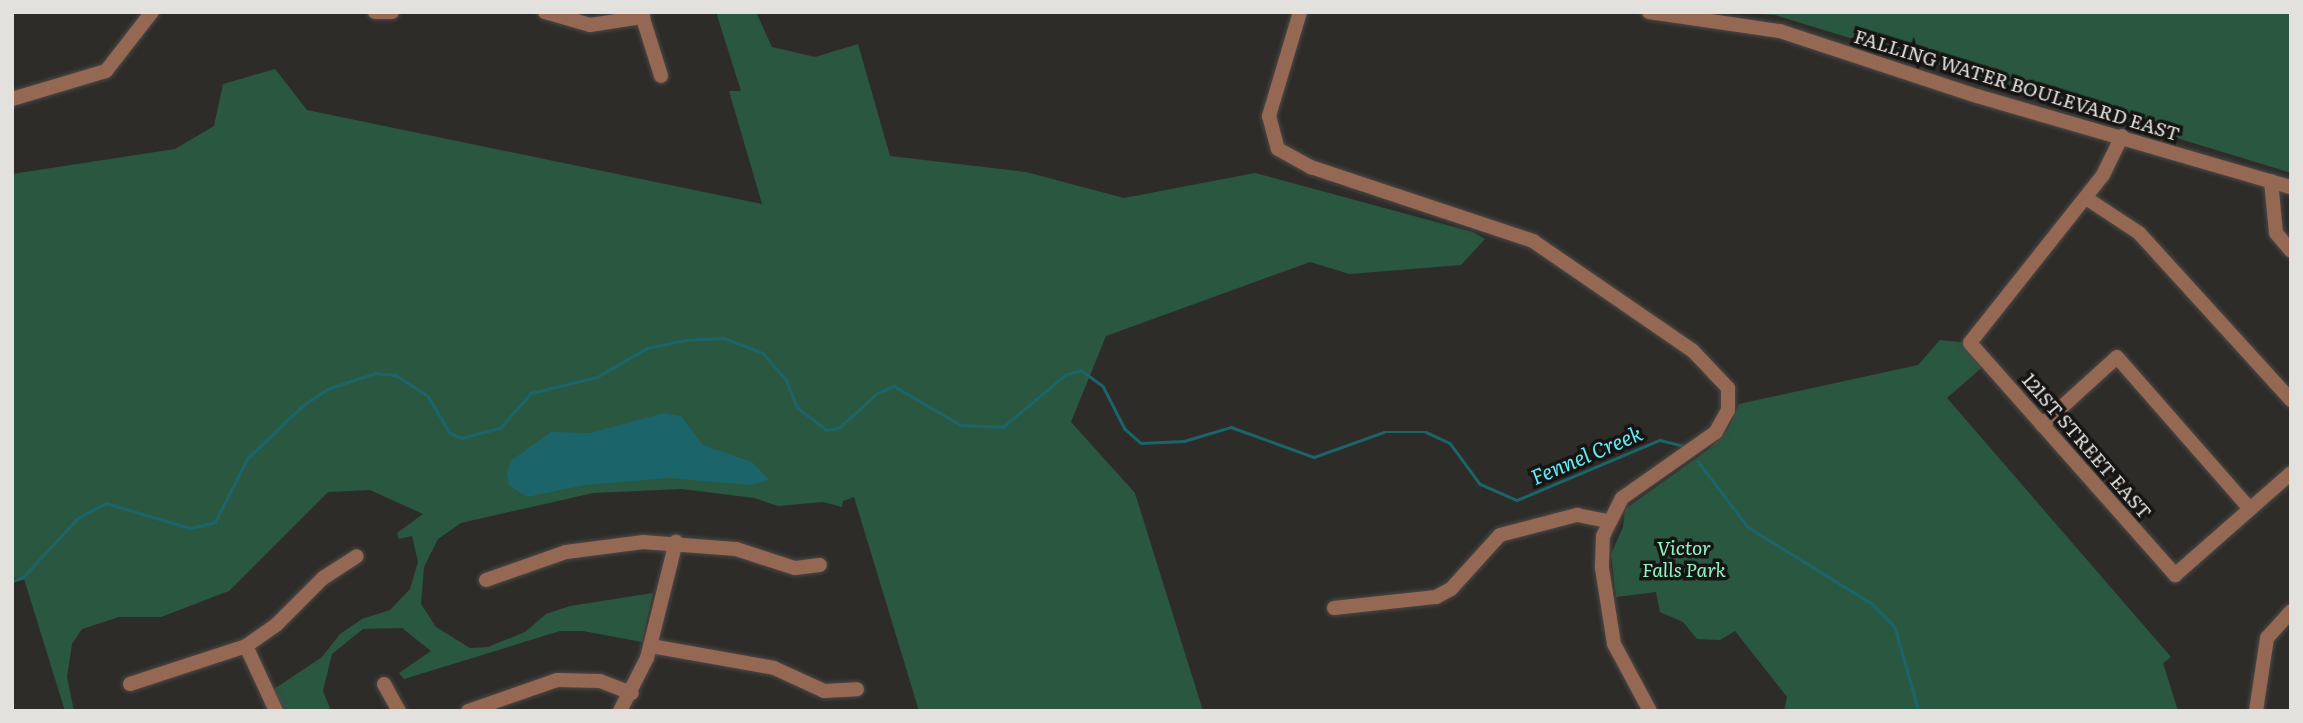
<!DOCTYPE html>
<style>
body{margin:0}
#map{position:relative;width:2303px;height:723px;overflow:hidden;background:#2e2c29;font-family:Literata,serif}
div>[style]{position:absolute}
.green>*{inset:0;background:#2a5740}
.water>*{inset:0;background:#1b656a}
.stream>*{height:2.5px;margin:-1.25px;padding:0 1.25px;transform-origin:1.25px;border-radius:1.25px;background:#1b656a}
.roads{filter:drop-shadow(0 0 2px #4b4946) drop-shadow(0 0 2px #4b4946)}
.minor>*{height:14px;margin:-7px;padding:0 7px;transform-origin:7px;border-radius:7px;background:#946852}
span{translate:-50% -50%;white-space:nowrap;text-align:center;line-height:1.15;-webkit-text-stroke:7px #161513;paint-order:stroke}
.street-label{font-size:19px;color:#e2e1de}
.park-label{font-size:19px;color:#93f5c2;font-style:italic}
.water-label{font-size:21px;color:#65eaf4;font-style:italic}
.frame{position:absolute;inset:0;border:14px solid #e2e1de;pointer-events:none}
</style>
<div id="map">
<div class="green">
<i style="clip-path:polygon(716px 12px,756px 12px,772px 47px,815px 57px,858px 44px,890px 156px,1026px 172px,1124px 198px,1255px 173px,1473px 232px,1485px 239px,1461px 265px,1350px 274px,1310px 262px,1106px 336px,1071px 422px,1135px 493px,1203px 711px,919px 711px,854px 497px,843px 501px,842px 507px,823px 502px,778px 506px,754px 498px,682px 489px,593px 493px,461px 523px,438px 539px,424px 567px,421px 604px,436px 627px,470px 648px,488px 647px,525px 632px,546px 614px,570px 606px,653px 593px,642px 642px,583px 631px,560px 631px,404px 679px,399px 673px,431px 651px,402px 628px,363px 629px,332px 654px,323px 691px,331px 711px,284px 711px,274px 689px,322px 657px,340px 634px,362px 619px,390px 610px,410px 589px,418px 562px,412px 536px,399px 539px,397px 533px,423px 514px,370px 490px,328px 492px,229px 591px,161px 617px,119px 617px,82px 629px,72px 644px,67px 677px,74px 711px,65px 711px,24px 579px,12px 578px,12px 174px,175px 149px,214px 126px,223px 84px,275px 69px,307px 110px,762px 204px,729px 91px,741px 91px)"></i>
<i style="clip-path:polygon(1723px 12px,2291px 12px,2291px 173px,1775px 15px)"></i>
<i style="clip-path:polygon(1940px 340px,1970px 343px,1987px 363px,1947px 398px,2171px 657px,2163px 663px,2178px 711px,1784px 711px,1787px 697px,1735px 631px,1720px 640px,1697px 639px,1683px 622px,1660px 612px,1656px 592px,1616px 597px,1611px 554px,1623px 527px,1625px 509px,1709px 449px,1728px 429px,1739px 404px,1918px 365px)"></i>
</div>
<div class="water">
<i style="clip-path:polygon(664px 413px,681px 416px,703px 445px,752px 462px,769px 480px,750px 485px,669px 478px,585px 485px,527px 497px,509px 485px,507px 471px,512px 460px,551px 432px,590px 433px)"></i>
</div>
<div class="stream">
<i style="left:1698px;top:461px;width:83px;rotate:52.9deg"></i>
<i style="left:1748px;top:527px;width:145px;rotate:31.7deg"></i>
<i style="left:1871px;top:603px;width:34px;rotate:45deg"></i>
<i style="left:1895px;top:627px;width:87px;rotate:74.1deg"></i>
<i style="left:12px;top:581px;width:10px;rotate:-17deg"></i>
<i style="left:22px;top:578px;width:82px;rotate:-47deg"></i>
<i style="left:78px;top:518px;width:32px;rotate:-28deg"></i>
<i style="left:106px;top:503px;width:88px;rotate:16.6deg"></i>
<i style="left:190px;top:528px;width:26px;rotate:-13deg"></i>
<i style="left:215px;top:522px;width:71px;rotate:-63.1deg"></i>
<i style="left:247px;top:459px;width:76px;rotate:-43.9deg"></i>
<i style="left:302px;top:406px;width:30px;rotate:-34deg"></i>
<i style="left:327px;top:389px;width:52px;rotate:-18.1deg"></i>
<i style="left:376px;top:373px;width:20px;rotate:6deg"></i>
<i style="left:396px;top:375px;width:38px;rotate:33deg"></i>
<i style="left:428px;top:396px;width:43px;rotate:59.3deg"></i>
<i style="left:450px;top:433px;width:13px;rotate:23deg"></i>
<i style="left:462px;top:438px;width:39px;rotate:-15deg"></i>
<i style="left:500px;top:428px;width:47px;rotate:-48.5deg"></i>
<i style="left:531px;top:393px;width:68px;rotate:-13.6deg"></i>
<i style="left:597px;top:377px;width:58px;rotate:-30.1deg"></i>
<i style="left:647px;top:348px;width:39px;rotate:-12deg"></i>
<i style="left:685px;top:340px;width:39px;rotate:-3deg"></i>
<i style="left:724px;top:338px;width:42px;rotate:21deg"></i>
<i style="left:763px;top:353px;width:37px;rotate:49deg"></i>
<i style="left:787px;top:381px;width:28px;rotate:69deg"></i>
<i style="left:797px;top:407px;width:37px;rotate:38deg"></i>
<i style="left:826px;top:430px;width:13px;rotate:-9deg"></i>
<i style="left:839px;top:428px;width:50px;rotate:-42.6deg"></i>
<i style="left:876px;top:394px;width:20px;rotate:-24deg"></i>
<i style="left:894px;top:386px;width:78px;rotate:30.2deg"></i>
<i style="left:961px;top:425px;width:42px;rotate:2.7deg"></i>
<i style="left:1003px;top:427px;width:81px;rotate:-40deg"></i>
<i style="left:1065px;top:375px;width:17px;rotate:-17deg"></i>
<i style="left:1081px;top:370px;width:27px;rotate:36deg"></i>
<i style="left:1103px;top:386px;width:48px;rotate:62.9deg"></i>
<i style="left:1125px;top:429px;width:21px;rotate:41deg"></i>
<i style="left:1141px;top:443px;width:43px;rotate:-2.7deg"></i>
<i style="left:1184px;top:441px;width:49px;rotate:-16.6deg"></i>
<i style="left:1231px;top:427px;width:88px;rotate:19.9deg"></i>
<i style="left:1314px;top:457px;width:74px;rotate:-19.7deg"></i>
<i style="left:1384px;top:432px;width:42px"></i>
<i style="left:1426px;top:432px;width:26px;rotate:25deg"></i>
<i style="left:1450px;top:443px;width:51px;rotate:53.8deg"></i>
<i style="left:1480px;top:484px;width:40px;rotate:23.4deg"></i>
<i style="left:1517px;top:500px;width:155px;rotate:-22.8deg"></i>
<i style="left:1660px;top:440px;width:25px;rotate:14deg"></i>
</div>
<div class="roads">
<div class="minor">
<i style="left:375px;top:12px;width:17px"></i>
<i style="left:545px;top:12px;width:47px;rotate:16.1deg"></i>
<i style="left:590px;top:25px;width:54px;rotate:-8.6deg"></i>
<i style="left:641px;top:12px;width:67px;rotate:72.6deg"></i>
<i style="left:1300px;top:12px;width:109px;rotate:106.6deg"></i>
<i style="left:1269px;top:116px;width:34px;rotate:75deg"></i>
<i style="left:1278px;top:149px;width:38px;rotate:29deg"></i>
<i style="left:1311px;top:167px;width:234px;rotate:18.4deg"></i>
<i style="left:1533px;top:241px;width:194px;rotate:34.5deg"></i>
<i style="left:1693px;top:351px;width:51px;rotate:46.6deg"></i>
<i style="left:1728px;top:388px;width:22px;rotate:90deg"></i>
<i style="left:1728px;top:410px;width:25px;rotate:119deg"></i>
<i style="left:1716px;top:432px;width:115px;rotate:144.9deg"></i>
<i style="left:1622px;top:498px;width:42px;rotate:116.6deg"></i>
<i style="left:1603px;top:536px;width:32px;rotate:92deg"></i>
<i style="left:1602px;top:568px;width:77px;rotate:81deg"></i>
<i style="left:1614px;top:644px;width:76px;rotate:61.8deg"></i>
<i style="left:1649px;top:12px;width:132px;rotate:8.3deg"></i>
<i style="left:1780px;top:31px;width:207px;rotate:18.3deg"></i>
<i style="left:1977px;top:96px;width:327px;rotate:16.2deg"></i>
<i style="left:12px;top:99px;width:98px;rotate:-16.6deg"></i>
<i style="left:106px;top:71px;width:75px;rotate:-52.1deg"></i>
<i style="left:2122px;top:136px;width:43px;rotate:116deg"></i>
<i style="left:2103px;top:175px;width:214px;rotate:128.4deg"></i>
<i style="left:1970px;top:343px;width:310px;rotate:48.5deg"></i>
<i style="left:2175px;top:575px;width:154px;rotate:-41.3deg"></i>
<i style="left:2271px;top:181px;width:52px;rotate:84.5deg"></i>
<i style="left:2276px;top:233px;width:23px;rotate:50deg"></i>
<i style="left:2086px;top:198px;width:64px;rotate:33.4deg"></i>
<i style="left:2139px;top:233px;width:226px;rotate:47.7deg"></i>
<i style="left:2042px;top:425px;width:101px;rotate:-42.2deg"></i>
<i style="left:2117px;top:357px;width:202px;rotate:48.8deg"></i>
<i style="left:486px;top:580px;width:85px;rotate:-19.3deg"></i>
<i style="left:566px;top:552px;width:78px;rotate:-7.4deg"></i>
<i style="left:643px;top:542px;width:93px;rotate:4.3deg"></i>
<i style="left:736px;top:549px;width:62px;rotate:17.9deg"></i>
<i style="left:795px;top:568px;width:25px;rotate:-7deg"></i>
<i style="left:1334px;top:608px;width:103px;rotate:-6.2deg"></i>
<i style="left:1436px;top:597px;width:17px;rotate:-28deg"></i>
<i style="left:1451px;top:589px;width:73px;rotate:-47.8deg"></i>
<i style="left:1500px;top:535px;width:80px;rotate:-14.6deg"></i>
<i style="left:1577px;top:515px;width:33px;rotate:11deg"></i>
<i style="left:246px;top:646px;width:72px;rotate:65.2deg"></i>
<i style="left:651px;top:646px;width:125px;rotate:10.1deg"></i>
<i style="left:774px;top:668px;width:55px;rotate:24.7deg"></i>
<i style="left:824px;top:691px;width:33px;rotate:-3deg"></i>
<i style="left:130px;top:684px;width:122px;rotate:-18.1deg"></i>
<i style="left:246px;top:646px;width:37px;rotate:-35deg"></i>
<i style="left:276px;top:625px;width:66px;rotate:-45deg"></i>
<i style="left:323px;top:578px;width:40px;rotate:-32.9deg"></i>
<i style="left:384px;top:684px;width:31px;rotate:61deg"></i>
<i style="left:468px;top:711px;width:94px;rotate:-19.2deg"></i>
<i style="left:557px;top:680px;width:43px;rotate:1.3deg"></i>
<i style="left:600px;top:681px;width:34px;rotate:21deg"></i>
<i style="left:620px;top:711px;width:59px;rotate:-63deg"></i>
<i style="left:647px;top:658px;width:120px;rotate:-76deg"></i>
<i style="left:2256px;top:711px;width:74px;rotate:-81.4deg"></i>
<i style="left:2267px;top:638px;width:36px;rotate:-48deg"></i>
</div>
</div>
<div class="street-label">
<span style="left:2017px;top:85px;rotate:17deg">FALLING WATER BOULEVARD EAST</span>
<span style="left:2087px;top:446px;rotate:49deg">121ST STREET EAST</span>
</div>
<div class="park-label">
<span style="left:1684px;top:559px">Victor<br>Falls Park</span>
</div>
<div class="water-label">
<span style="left:1586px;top:454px;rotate:-23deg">Fennel Creek</span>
</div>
<div class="frame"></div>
</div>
